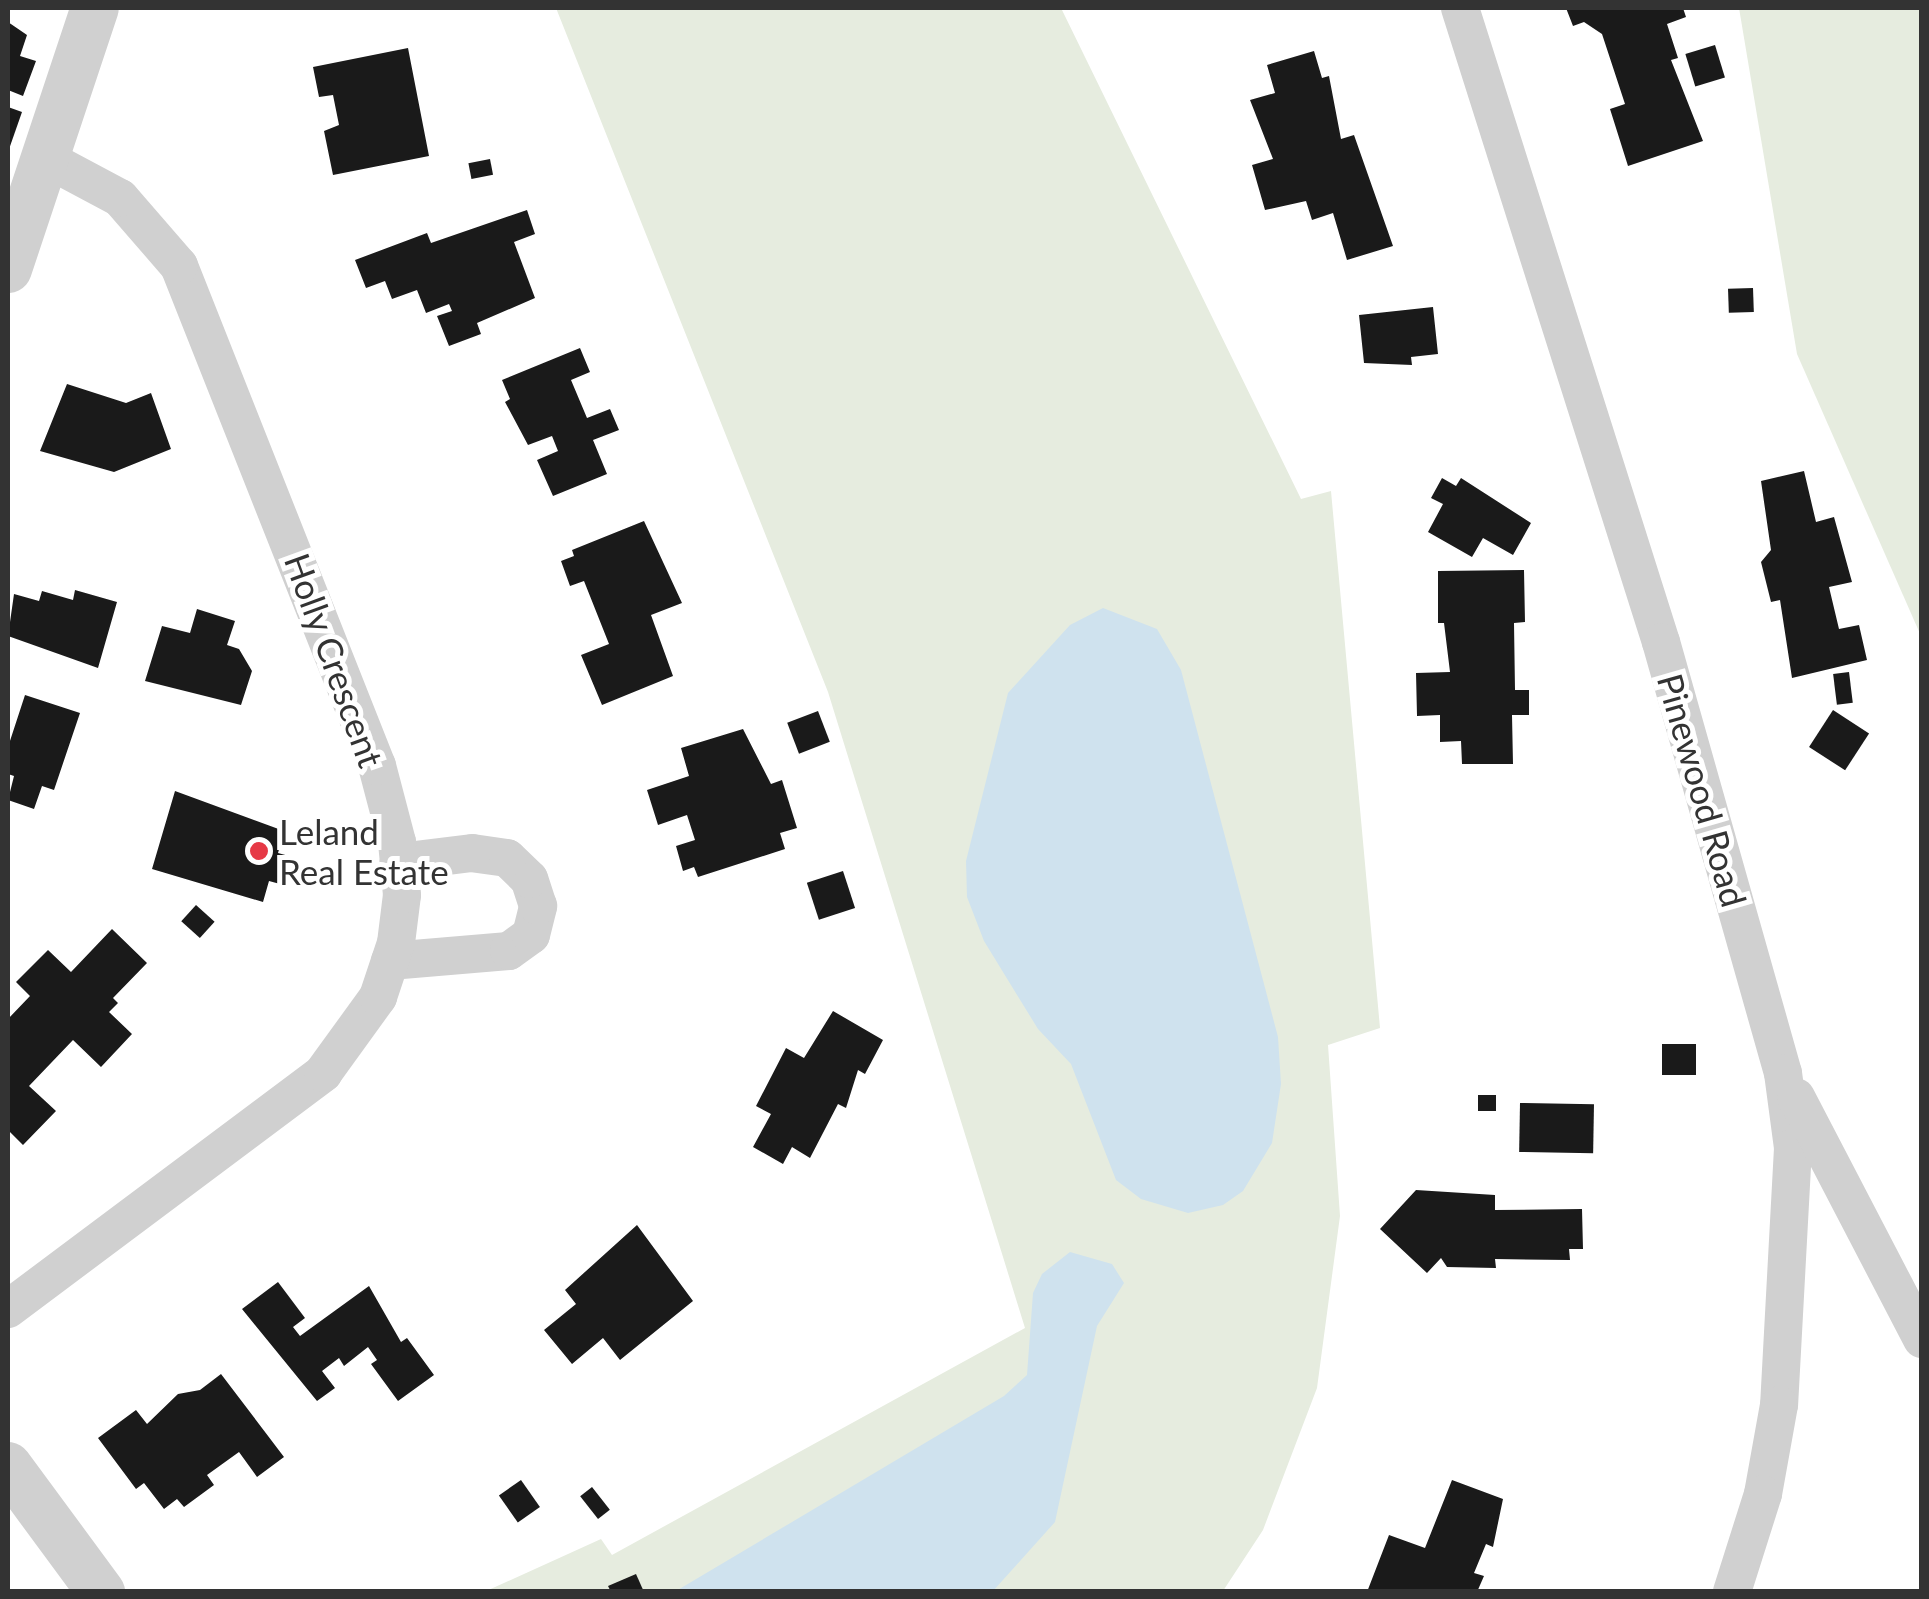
<!DOCTYPE html>
<style>
body{margin:0}
#map{position:relative;width:1929px;height:1599px;overflow:hidden;background:#fff;font-family:Lato,sans-serif}
div>[style]{position:absolute}
.green>*{inset:0;background:#e6ecdf}
.water>*{inset:0;background:#cfe2ee}
.building>*{inset:0;background:#1a1a1a;transform-origin:0 0}
.minor>*{height:38px;margin:-19px;padding:0 19px;transform-origin:19px;border-radius:19px;background:#d0d0d0}
.tertiary>*{height:48px;margin:-24px;padding:0 24px;transform-origin:24px;border-radius:24px;background:#d0d0d0}
.dots>*{width:28px;height:28px;translate:-50% -50%;box-sizing:border-box;border:5px solid #fff;border-radius:50%}
span{translate:-50% -50%;white-space:nowrap;text-align:center;line-height:1.15;-webkit-text-stroke:10px #fff;paint-order:stroke}
.street-label{font-size:35px;color:#333}
.poi-label{font-size:35px;color:#333}
.left{translate:0 -50%;text-align:left}
.frame{position:absolute;inset:0;border:10px solid #333;pointer-events:none}
</style>
<div id="map">
<div class="green">
<i style="clip-path:polygon(556px 8px,1068px 8px,1062px 10px,1301px 499px,1331px 491px,1380px 1028px,1328px 1045px,1340px 1216px,1317px 1388px,1263px 1530px,1223px 1591px,484px 1592px,601px 1539px,612px 1555px,1025px 1328px,828px 692px)"></i>
<i style="clip-path:polygon(1739px 8px,1921px 8px,1921px 636px,1797px 354px)"></i>
</div>
<div class="water">
<i style="clip-path:polygon(1103px 608px,1157px 629px,1181px 670px,1278px 1037px,1281px 1084px,1272px 1143px,1243px 1191px,1223px 1205px,1188px 1213px,1141px 1199px,1116px 1180px,1071px 1064px,1038px 1029px,984px 941px,967px 897px,966px 861px,1008px 693px,1070px 625px)"></i>
<i style="clip-path:polygon(1070px 1252px,1112px 1264px,1124px 1283px,1097px 1326px,1055px 1522px,993px 1591px,676px 1591px,1004px 1396px,1027px 1375px,1033px 1293px,1042px 1274px)"></i>
</div>
<div class="building">
<i style="clip-path:polygon(1566px 8px,1683px 8px,1686px 17px,1667px 24px,1678px 58px,1671px 60px,1703px 141px,1628px 166px,1610px 109px,1625px 104px,1602px 34px,1584px 22px,1573px 26px)"></i>
<i style="clip-path:polygon(8px 22px,27px 35px,20px 56px,36px 61px,23px 96px,8px 90px)"></i>
<i style="left:1715px;top:45px;width:34px;height:31px;rotate:73deg"></i>
<i style="clip-path:polygon(408px 48px,429px 156px,333px 175px,324px 131px,339px 125px,333px 95px,319px 97px,313px 67px)"></i>
<i style="clip-path:polygon(1314px 51px,1322px 78px,1329px 76px,1341px 139px,1354px 135px,1393px 246px,1347px 260px,1333px 213px,1312px 220px,1306px 201px,1265px 210px,1252px 165px,1273px 159px,1250px 100px,1275px 93px,1267px 65px)"></i>
<i style="clip-path:polygon(8px 107px,22px 112px,8px 152px)"></i>
<i style="left:490px;top:159px;width:16px;height:22px;rotate:79deg"></i>
<i style="clip-path:polygon(527px 210px,535px 234px,514px 242px,535px 298px,477px 323px,481px 334px,449px 346px,437px 316px,452px 311px,449px 304px,426px 313px,417px 290px,392px 299px,385px 281px,366px 288px,355px 260px,427px 233px,431px 243px)"></i>
<i style="left:1753px;top:288px;width:24px;height:25px;rotate:88deg"></i>
<i style="clip-path:polygon(1433px 307px,1438px 354px,1411px 357px,1412px 365px,1364px 363px,1359px 315px)"></i>
<i style="clip-path:polygon(580px 348px,590px 372px,571px 380px,587px 418px,610px 409px,619px 430px,593px 440px,607px 474px,553px 496px,537px 460px,558px 451px,552px 436px,528px 445px,505px 402px,510px 399px,502px 380px)"></i>
<i style="clip-path:polygon(67px 384px,126px 403px,151px 393px,171px 449px,114px 472px,40px 451px)"></i>
<i style="clip-path:polygon(1804px 471px,1816px 522px,1834px 517px,1852px 582px,1829px 587px,1839px 629px,1859px 625px,1867px 660px,1792px 678px,1780px 600px,1771px 602px,1761px 562px,1771px 550px,1761px 481px)"></i>
<i style="clip-path:polygon(1442px 478px,1456px 486px,1461px 478px,1531px 523px,1513px 555px,1483px 538px,1472px 557px,1428px 532px,1443px 504px,1431px 498px)"></i>
<i style="clip-path:polygon(644px 521px,682px 603px,651px 615px,673px 676px,602px 705px,581px 655px,609px 644px,584px 581px,570px 586px,561px 561px,574px 556px,572px 550px)"></i>
<i style="clip-path:polygon(1524px 570px,1525px 622px,1514px 623px,1515px 690px,1529px 690px,1529px 715px,1512px 715px,1513px 764px,1462px 764px,1461px 741px,1440px 742px,1440px 715px,1417px 716px,1416px 673px,1450px 672px,1444px 623px,1438px 623px,1438px 571px)"></i>
<i style="clip-path:polygon(75px 590px,117px 602px,98px 668px,8px 636px,14px 594px,39px 601px,42px 591px,73px 600px)"></i>
<i style="clip-path:polygon(197px 609px,235px 621px,227px 645px,239px 649px,252px 671px,241px 705px,145px 681px,162px 626px,190px 633px)"></i>
<i style="left:1849px;top:672px;width:31px;height:16px;rotate:83deg"></i>
<i style="clip-path:polygon(25px 695px,80px 713px,54px 790px,42px 786px,34px 809px,8px 800px,14px 776px,8px 774px,8px 747px)"></i>
<i style="left:1833px;top:710px;width:43px;height:44px;rotate:33deg"></i>
<i style="left:818px;top:711px;width:33px;height:33px;rotate:69deg"></i>
<i style="clip-path:polygon(743px 729px,771px 784px,782px 780px,797px 828px,780px 833px,785px 849px,698px 877px,694px 867px,683px 871px,676px 846px,695px 840px,687px 815px,658px 825px,647px 790px,689px 776px,681px 748px)"></i>
<i style="clip-path:polygon(175px 791px,284px 831px,278px 853px,289px 856px,280px 884px,269px 881px,263px 902px,152px 869px)"></i>
<i style="left:843px;top:871px;width:39px;height:38px;rotate:72deg"></i>
<i style="left:196px;top:905px;width:25px;height:22px;rotate:42deg"></i>
<i style="clip-path:polygon(112px 929px,147px 963px,113px 998px,118px 1003px,109px 1012px,132px 1034px,101px 1067px,73px 1040px,29px 1086px,56px 1111px,23px 1145px,8px 1130px,8px 1019px,30px 996px,16px 982px,48px 950px,71px 972px)"></i>
<i style="clip-path:polygon(833px 1011px,883px 1040px,865px 1074px,858px 1070px,846px 1108px,838px 1104px,810px 1158px,792px 1147px,783px 1164px,753px 1147px,771px 1114px,756px 1106px,786px 1048px,804px 1058px)"></i>
<i style="left:1662px;top:1044px;width:34px;height:31px"></i>
<i style="left:1496px;top:1095px;width:16px;height:18px;rotate:90deg"></i>
<i style="left:1520px;top:1103px;width:74px;height:49px;rotate:1deg"></i>
<i style="clip-path:polygon(1416px 1190px,1495px 1195px,1495px 1210px,1582px 1209px,1583px 1249px,1569px 1249px,1570px 1260px,1495px 1259px,1496px 1268px,1447px 1267px,1441px 1258px,1427px 1273px,1380px 1229px)"></i>
<i style="clip-path:polygon(637px 1225px,693px 1301px,620px 1360px,603px 1338px,572px 1364px,544px 1330px,576px 1304px,565px 1290px)"></i>
<i style="clip-path:polygon(278px 1282px,305px 1318px,293px 1327px,300px 1336px,369px 1286px,401px 1342px,407px 1338px,434px 1375px,398px 1401px,371px 1364px,377px 1360px,368px 1347px,344px 1366px,339px 1358px,322px 1371px,335px 1388px,317px 1401px,242px 1309px)"></i>
<i style="clip-path:polygon(221px 1374px,284px 1457px,257px 1477px,239px 1452px,207px 1475px,214px 1485px,184px 1507px,177px 1499px,164px 1509px,144px 1483px,136px 1489px,98px 1438px,136px 1410px,147px 1424px,178px 1394px,200px 1390px)"></i>
<i style="left:521px;top:1480px;width:33px;height:27px;rotate:55deg"></i>
<i style="clip-path:polygon(1452px 1480px,1503px 1499px,1493px 1547px,1486px 1544px,1474px 1573px,1484px 1576px,1477px 1592px,1367px 1592px,1389px 1535px,1425px 1548px)"></i>
<i style="left:592px;top:1487px;width:29px;height:15px;rotate:52deg"></i>
<i style="clip-path:polygon(636px 1574px,644px 1592px,611px 1592px,608px 1586px)"></i>
</div>
<div class="minor">
<i style="left:1460px;top:8px;width:665px;rotate:72.41deg"></i>
<i style="left:1661px;top:642px;width:448px;rotate:74.2deg"></i>
<i style="left:1783px;top:1073px;width:76px;rotate:82.4deg"></i>
<i style="left:1793px;top:1148px;width:257px;rotate:93.1deg"></i>
<i style="left:1779px;top:1405px;width:90px;rotate:100.2deg"></i>
<i style="left:1763px;top:1494px;width:103px;rotate:107.6deg"></i>
<i style="left:390px;top:961px;width:119px;rotate:-4.8deg"></i>
<i style="left:509px;top:951px;width:27px;rotate:-36deg"></i>
<i style="left:531px;top:935px;width:30px;rotate:-76deg"></i>
<i style="left:538px;top:906px;width:28px;rotate:-108deg"></i>
<i style="left:529px;top:879px;width:30px;rotate:-136deg"></i>
<i style="left:507px;top:858px;width:35px;rotate:-172deg"></i>
<i style="left:472px;top:853px;width:74px;rotate:173deg"></i>
<i style="left:1796px;top:1097px;width:273px;rotate:62.5deg"></i>
<i style="left:8px;top:1309px;width:394px;rotate:-36.8deg"></i>
<i style="left:323px;top:1073px;width:94px;rotate:-54.1deg"></i>
<i style="left:378px;top:997px;width:57px;rotate:-71.6deg"></i>
<i style="left:396px;top:943px;width:48px;rotate:-82.9deg"></i>
<i style="left:402px;top:895px;width:53px;rotate:-95.4deg"></i>
<i style="left:397px;top:842px;width:79px;rotate:-104.7deg"></i>
<i style="left:377px;top:766px;width:538px;rotate:-111.6deg"></i>
<i style="left:179px;top:266px;width:90px;rotate:-130.9deg"></i>
<i style="left:120px;top:198px;width:85px;rotate:-151.9deg"></i>
</div>
<div class="tertiary">
<i style="left:8px;top:269px;width:275px;rotate:-71.6deg"></i>
<i style="left:8px;top:1466px;width:157px;rotate:53.6deg"></i>
</div>
<div class="dots">
<i style="left:259px;top:851px;background:#e63946"></i>
</div>
<div class="street-label">
<span style="left:335px;top:660px;rotate:70deg">Holly Crescent</span>
<span style="left:1703px;top:790px;rotate:74deg">Pinewood Road</span>
</div>
<div class="poi-label">
<span class="left" style="left:279px;top:851px">Leland<br>Real Estate</span>
</div>
<div class="frame"></div>
</div>
